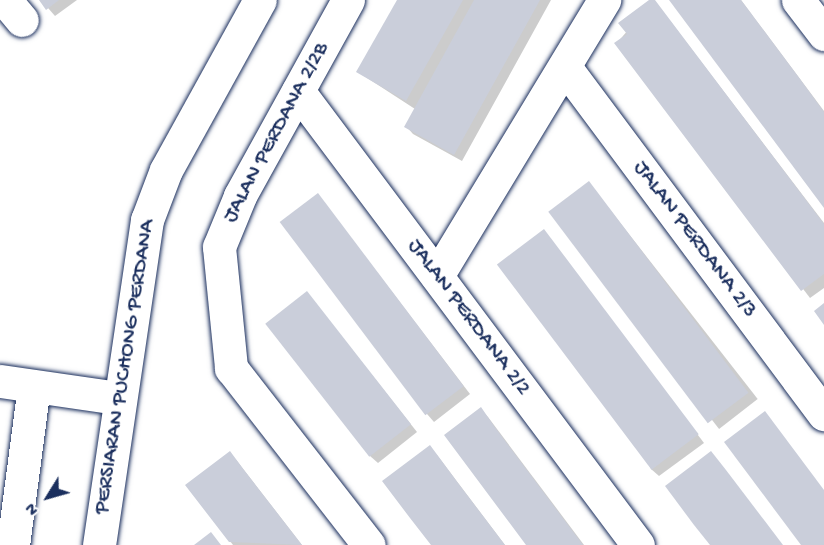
<!DOCTYPE html>
<style>
body{margin:0}
#map{position:relative;width:824px;height:545px;overflow:hidden;background:#fff;font-family:"Gochi Hand",sans-serif}
div>[style]{position:absolute}
.shadow>*{inset:0;background:#0003;transform-origin:0 0}
.building>*{inset:0;background:#caceda;transform-origin:0 0}
.roads{filter:drop-shadow(0 0 2px #1b2f5e) drop-shadow(0 0 2px #1b2f5e)}
.street>*{height:33px;margin:-16.5px;padding:0 16.5px;transform-origin:16.5px;border-radius:16.5px;background:#fff}
.secondary>*{height:33px;margin:-16.5px;padding:0 16.5px;transform-origin:16.5px;border-radius:16.5px;background:#fff}
span{translate:-50% -50%;white-space:nowrap;text-align:center;line-height:1.15;-webkit-text-stroke:6px #fff;paint-order:stroke}
.street-label{font-size:22px;color:#1b2f5e}
.north{position:absolute;left:18px;top:467px;width:60px;height:60px;-webkit-text-stroke:4px #fff;paint-order:stroke;rotate:233deg;font-size:16px;font-weight:700;line-height:24px;text-align:center;color:#1b2f5e}
.north::after{content:'';display:block;margin:auto;width:21px;height:27px;background:#1b2f5e;clip-path:polygon(50% 0,100% 100%,50% 72%,0 100%)}
</style>
<div id="map">
<div class="shadow">
<i style="clip-path:polygon(41px 0,77px 0,55px 16px)"></i>
<i style="clip-path:polygon(398px 0,551px 0,462px 161px,413px 134px,406px 126px,415px 109px,358px 72px)"></i>
<i style="clip-path:polygon(654px 0,824px 223px,824px 288px,810px 298px,616px 44px)"></i>
<i style="clip-path:polygon(670px 0,741px 0,824px 111px,824px 205px)"></i>
<i style="left:589px;top:183px;width:274px;height:49px;rotate:52deg"></i>
<i style="clip-path:polygon(318px 195px,470px 394px,434px 422px,427px 414px)"></i>
<i style="clip-path:polygon(544px 231px,704px 443px,659px 476px,651px 469px)"></i>
<i style="clip-path:polygon(307px 293px,417px 432px,378px 463px,370px 456px)"></i>
<i style="clip-path:polygon(480px 409px,488px 417px,584px 545px,528px 545px)"></i>
<i style="clip-path:polygon(229px 453px,237px 461px,302px 545px,233px 545px,188px 485px)"></i>
<i style="clip-path:polygon(437px 455px,505px 545px,432px 545px)"></i>
</div>
<div class="building">
<i style="clip-path:polygon(39px 0,59px 0,46px 10px)"></i>
<i style="clip-path:polygon(397px 0,463px 0,406px 101px,356px 72px)"></i>
<i style="clip-path:polygon(474px 0,540px 0,454px 155px,404px 127px)"></i>
<i style="clip-path:polygon(649px 0,655px 0,824px 224px,824px 274px,801px 291px,614px 43px,627px 34px,618px 23px)"></i>
<i style="clip-path:polygon(669px 0,741px 0,800px 79px,824px 112px,824px 208px)"></i>
<i style="left:589px;top:181px;width:265px;height:51px;rotate:53deg"></i>
<i style="left:318px;top:193px;width:242px;height:48px;rotate:53deg"></i>
<i style="left:544px;top:229px;width:257px;height:59px;rotate:53deg"></i>
<i style="left:307px;top:291px;width:169px;height:53px;rotate:52deg"></i>
<i style="clip-path:polygon(824px 303px,824px 325px,814px 311px)"></i>
<i style="clip-path:polygon(481px 407px,494px 426px,583px 545px,526px 545px,444px 435px)"></i>
<i style="clip-path:polygon(765px 411px,824px 490px,824px 545px,801px 545px,724px 442px)"></i>
<i style="clip-path:polygon(430px 445px,458px 483px,505px 545px,431px 545px,410px 518px,382px 481px)"></i>
<i style="clip-path:polygon(230px 451px,244px 470px,302px 545px,229px 542px,185px 485px)"></i>
<i style="clip-path:polygon(711px 451px,726px 470px,783px 545px,710px 545px,694px 525px,665px 486px)"></i>
<i style="clip-path:polygon(211px 532px,221px 545px,194px 545px)"></i>
</div>
<div class="roads">
<div class="street">
<i style="left:5px;top:0;width:26px;rotate:50deg"></i>
<i style="left:348px;top:0;width:224px;rotate:118.9deg"></i>
<i style="left:240px;top:196px;width:55px;rotate:112.4deg"></i>
<i style="left:219px;top:247px;width:122px;rotate:84.3deg"></i>
<i style="left:231px;top:368px;width:224px;rotate:52.1deg"></i>
<i style="left:798px;top:0;width:43px;rotate:52.6deg"></i>
<i style="left:565px;top:67px;width:433px;rotate:53.3deg"></i>
<i style="left:298px;top:91px;width:567px;rotate:53.17deg"></i>
<i style="left:437px;top:276px;width:323px;rotate:-58.8deg"></i>
<i style="left:0;top:381px;width:119px;rotate:8.2deg"></i>
<i style="left:13px;top:545px;width:160px;rotate:-82.5deg"></i>
</div>
<div class="secondary">
<i style="left:99px;top:545px;width:329px;rotate:-81.6deg"></i>
<i style="left:147px;top:220px;width:53px;rotate:-69.2deg"></i>
<i style="left:166px;top:170px;width:194px;rotate:-61.1deg"></i>
</div>
</div>
<div class="street-label">
<span style="left:277px;top:133px;rotate:-62deg">JALAN PERDANA 2/2B</span>
<span style="left:694px;top:240px;rotate:53deg">JALAN PERDANA 2/3</span>
<span style="left:468px;top:318px;rotate:53deg">JALAN PERDANA 2/2</span>
<span style="left:126px;top:367px;rotate:-81deg">PERSIARAN PUCHONG PERDANA</span>
</div>
<div class="north">N</div>
</div>
